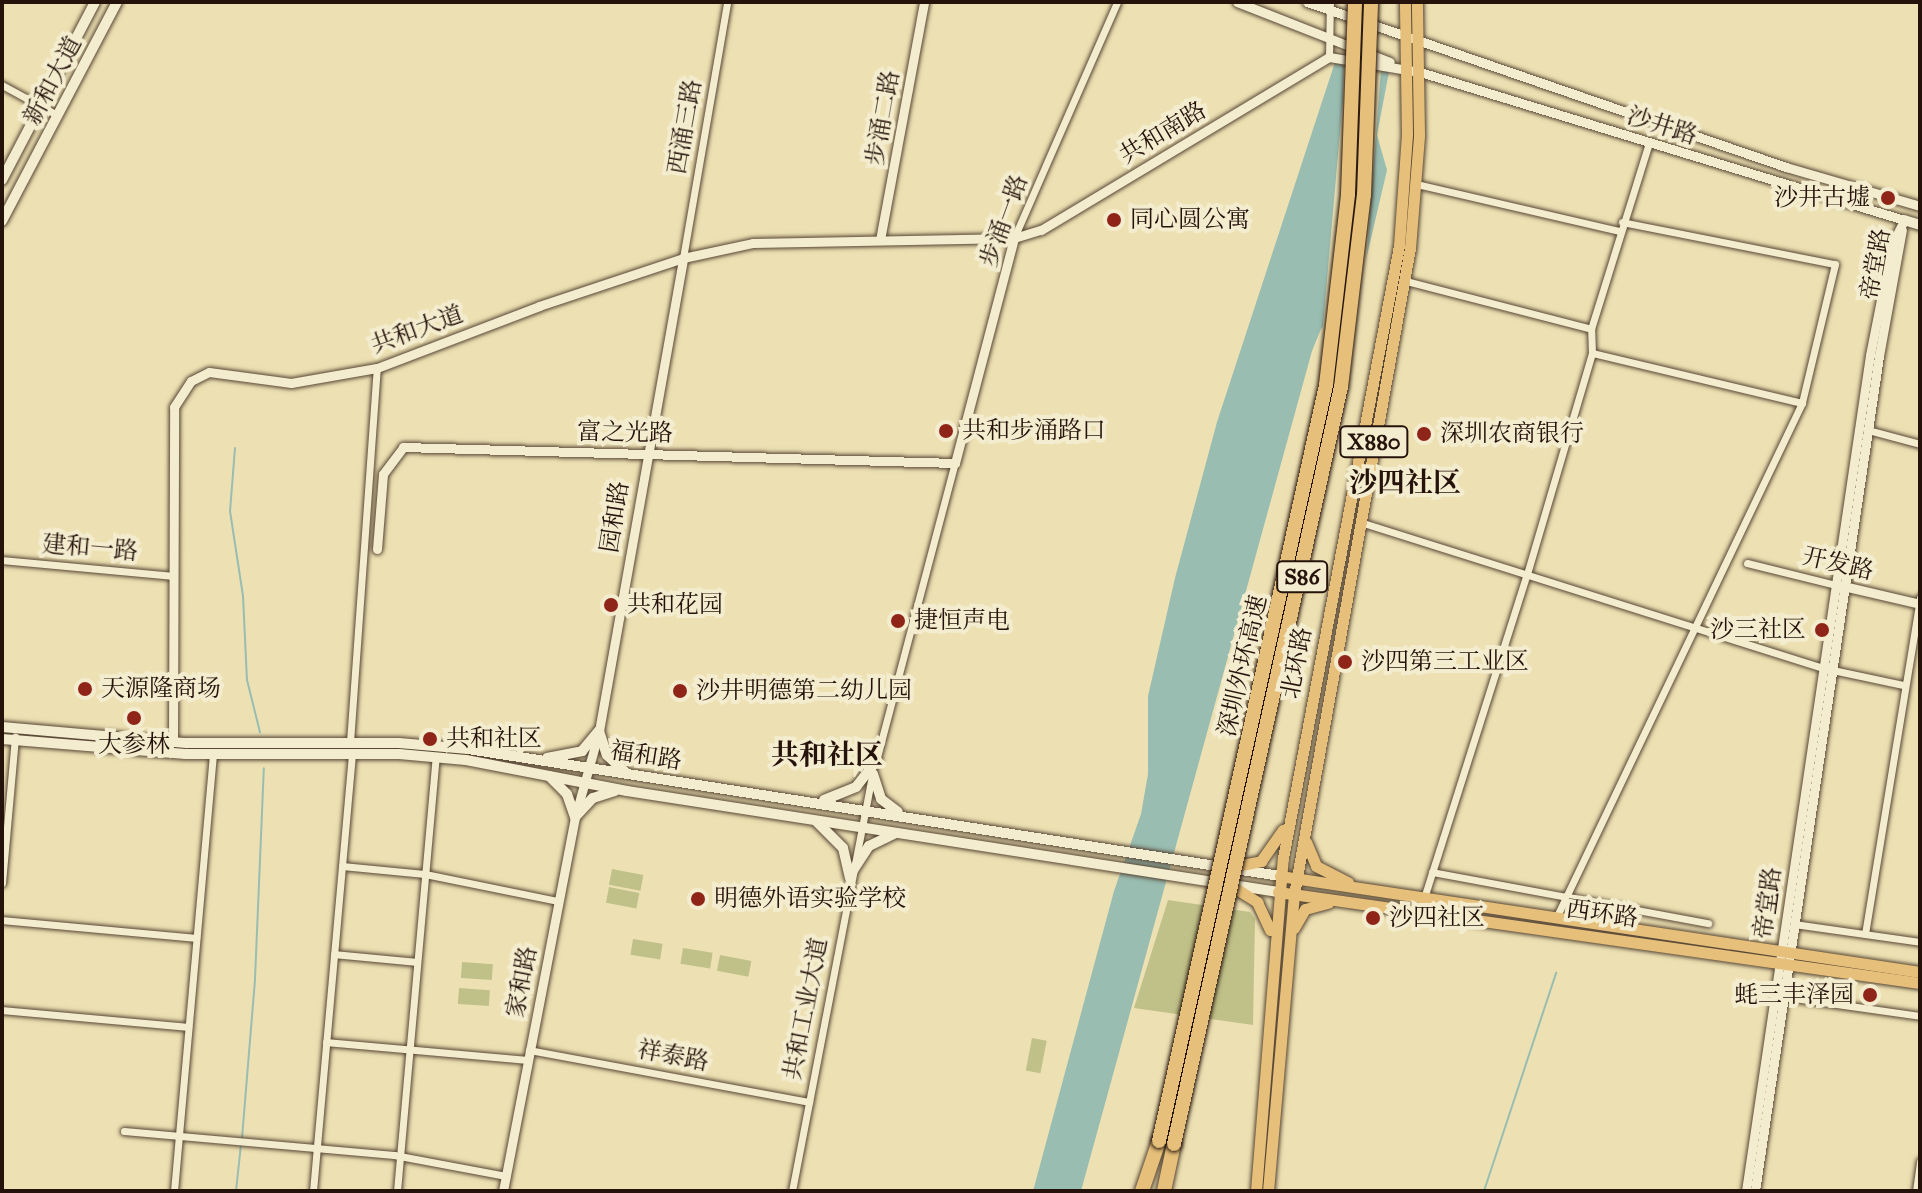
<!DOCTYPE html>
<meta charset="utf-8">
<style>
body{margin:0}
#map{position:relative;width:1922px;height:1193px;overflow:hidden;background:#ede1b3;font-family:"IM FELL Great Primer","Noto Serif SC",serif}
div>[style]{position:absolute}
.green>*{inset:0;background:#c0c188;transform-origin:0 0}
.water>*{inset:0;background:#99bdb1}
.pier>*{inset:0;background:#ede1b3}
.stream>*{height:2px;margin:-1px;padding:0 1px;transform-origin:1px;border-radius:1px;background:#99bdb1}
.roads{filter:drop-shadow(0 0 2px #574635) drop-shadow(0 0 2px #574635)}
.minor>*{height:7px;margin:-3.5px;padding:0 3.5px;transform-origin:3.5px;border-radius:3.5px;background:#f3ecce}
.tertiary>*{height:9px;margin:-4.5px;padding:0 4.5px;transform-origin:4.5px;border-radius:4.5px;background:#f3ecce}
.secondary>*{height:10px;margin:-5px;padding:0 5px;transform-origin:5px;border-radius:5px;background:#f3ecce}
.primary>*{height:11px;margin:-5.5px;padding:0 5.5px;transform-origin:5.5px;border-radius:5.5px;background:#e6c07a}
.motorway>*{height:14px;margin:-7px;padding:0 7px;transform-origin:7px;border-radius:7px;background:#e6c07a}
.bridges{filter:drop-shadow(0 0 2px #25130b) drop-shadow(0 0 2px #25130b)}
.motorway-bridge>*{height:14px;margin:-7px;padding:0 7px;transform-origin:7px;border-radius:7px;background:#e6c07a}
.dots>*{width:22px;height:22px;translate:-50% -50%;box-sizing:border-box;border:4px solid #f3ecce;border-radius:50%}
span{translate:-50% -50%;white-space:nowrap;text-align:center;line-height:1.15;-webkit-text-stroke:8px #f3ecce;paint-order:stroke}
.shield-label span{padding:2px 6px;background:#f3ecce;border:2px solid;border-radius:6px;-webkit-text-stroke-width:0}
.shield-label{font-size:22px;color:#25130b;font-weight:700}
.street-label{font-size:24px;color:#25130b}
.poi-label{font-size:24px;color:#25130b}
.right{translate:-100% -50%;text-align:right}
.left{translate:0 -50%;text-align:left}
.quarter-label{font-size:28px;color:#25130b;font-weight:700}
.frame{position:absolute;inset:0;border:4px solid #25130b;pointer-events:none}
</style>
<div id="map">
<div class="green">
<i style="left:612px;top:869px;width:32px;height:16px;rotate:11deg"></i>
<i style="left:609px;top:887px;width:31px;height:16px;rotate:11deg"></i>
<i style="clip-path:polygon(1168px 900px,1250px 912px,1255px 919px,1253px 1025px,1134px 1008px)"></i>
<i style="left:633px;top:939px;width:30px;height:16px;rotate:9deg"></i>
<i style="left:683px;top:948px;width:30px;height:16px;rotate:9deg"></i>
<i style="left:720px;top:955px;width:32px;height:16px;rotate:11deg"></i>
<i style="left:462px;top:962px;width:31px;height:16px;rotate:4deg"></i>
<i style="left:459px;top:988px;width:31px;height:16px;rotate:4deg"></i>
<i style="left:1032px;top:1038px;width:15px;height:33px;rotate:11deg"></i>
</div>
<div class="water">
<i style="clip-path:polygon(1336px 2px,1384px 2px,1389px 72px,1377px 135px,1387px 170px,1362px 277px,1321px 329px,1312px 351px,1081px 1191px,1033px 1191px,1114px 891px,1141px 814px,1148px 774px,1148px 696px,1175px 578px,1217px 422px,1338px 53px)"></i>
</div>
<div class="pier">
<i style="clip-path:polygon(1332px 2px,1381px 2px,1389px 9px,1393px 72px,1381px 69px,1365px 279px,1322px 337px,1343px 98px,1344px 56px,1334px 52px)"></i>
</div>
<div class="stream">
<i style="left:235px;top:448px;width:63px;rotate:94.5deg"></i>
<i style="left:230px;top:511px;width:86px;rotate:81.3deg"></i>
<i style="left:243px;top:596px;width:84px;rotate:87.3deg"></i>
<i style="left:247px;top:680px;width:54px;rotate:76deg"></i>
<i style="left:242px;top:1138px;width:160px;rotate:-85.3deg"></i>
<i style="left:255px;top:979px;width:211px;rotate:-87.6deg"></i>
<i style="left:236px;top:1191px;width:47px;rotate:-83.9deg"></i>
<i style="left:1484px;top:1191px;width:230px;rotate:-71.7deg"></i>
</div>
<div class="roads">
<div class="minor">
<i style="left:1329px;top:57px;width:55px;rotate:-89deg"></i>
<i style="left:2px;top:85px;width:63px;rotate:28.6deg"></i>
<i style="left:1416px;top:184px;width:209px;rotate:13deg"></i>
<i style="left:1622px;top:222px;width:217px;rotate:11.2deg"></i>
<i style="left:1835px;top:264px;width:143px;rotate:103.4deg"></i>
<i style="left:1014px;top:238px;width:257px;rotate:-66.4deg"></i>
<i style="left:683px;top:258px;width:260px;rotate:-80.2deg"></i>
<i style="left:1406px;top:281px;width:191px;rotate:14.5deg"></i>
<i style="left:1868px;top:430px;width:54px;rotate:15.1deg"></i>
<i style="left:1360px;top:522px;width:485px;rotate:17.5deg"></i>
<i style="left:1823px;top:668px;width:82px;rotate:12deg"></i>
<i style="left:2px;top:560px;width:172px;rotate:5.3deg"></i>
<i style="left:1747px;top:563px;width:92px;rotate:13.9deg"></i>
<i style="left:350px;top:742px;width:375px;rotate:-85.9deg"></i>
<i style="left:876px;top:761px;width:308px;rotate:-75.2deg"></i>
<i style="left:342px;top:866px;width:83px;rotate:5.5deg"></i>
<i style="left:425px;top:874px;width:136px;rotate:11.5deg"></i>
<i style="left:1432px;top:872px;width:281px;rotate:10.5deg"></i>
<i style="left:2px;top:883px;width:147px;rotate:-84.9deg"></i>
<i style="left:1424px;top:898px;width:340px;rotate:-72.4deg"></i>
<i style="left:1527px;top:574px;width:230px;rotate:-73.6deg"></i>
<i style="left:1592px;top:353px;width:24px;rotate:-92deg"></i>
<i style="left:1591px;top:329px;width:195px;rotate:-72.7deg"></i>
<i style="left:1556px;top:918px;width:571px;rotate:-64.47deg"></i>
<i style="left:1802px;top:403px;width:216px;rotate:-166.6deg"></i>
<i style="left:2px;top:920px;width:195px;rotate:5.3deg"></i>
<i style="left:1794px;top:924px;width:127px;rotate:8.1deg"></i>
<i style="left:1865px;top:934px;width:341px;rotate:-80.7deg"></i>
<i style="left:334px;top:954px;width:83px;rotate:5.5deg"></i>
<i style="left:1780px;top:996px;width:141px;rotate:8.1deg"></i>
<i style="left:2px;top:1010px;width:187px;rotate:5.2deg"></i>
<i style="left:326px;top:1042px;width:202px;rotate:5.1deg"></i>
<i style="left:529px;top:1050px;width:285px;rotate:10.5deg"></i>
<i style="left:124px;top:1131px;width:271px;rotate:5.1deg"></i>
<i style="left:394px;top:1155px;width:114px;rotate:10.6deg"></i>
<i style="left:174px;top:1191px;width:438px;rotate:-84.9deg"></i>
<i style="left:313px;top:1191px;width:439px;rotate:-84.9deg"></i>
<i style="left:397px;top:1191px;width:436px;rotate:-84.9deg"></i>
<i style="left:792px;top:1191px;width:422px;rotate:-79.1deg"></i>
<i style="left:1916px;top:1191px;width:30px;rotate:-82deg"></i>
</div>
<div class="tertiary">
<i style="left:1237px;top:2px;width:164px;rotate:21.4deg"></i>
<i style="left:1307px;top:2px;width:507px;rotate:19.01deg"></i>
<i style="left:1786px;top:167px;width:140px;rotate:16.2deg"></i>
<i style="left:880px;top:240px;width:242px;rotate:-79.5deg"></i>
<i style="left:377px;top:549px;width:75px;rotate:-85.4deg"></i>
<i style="left:383px;top:474px;width:34px;rotate:-53deg"></i>
<i style="left:403px;top:447px;width:552px;rotate:1.66deg"></i>
<i style="left:955px;top:463px;width:233px;rotate:-75.3deg"></i>
<i style="left:1839px;top:585px;width:83px;rotate:13.2deg"></i>
<i style="left:173px;top:742px;width:335px;rotate:-89.8deg"></i>
<i style="left:174px;top:407px;width:31px;rotate:-57deg"></i>
<i style="left:191px;top:381px;width:20px;rotate:-27deg"></i>
<i style="left:209px;top:372px;width:83px;rotate:7.6deg"></i>
<i style="left:291px;top:383px;width:87px;rotate:-9.9deg"></i>
<i style="left:377px;top:368px;width:173px;rotate:-20.9deg"></i>
<i style="left:539px;top:306px;width:152px;rotate:-18.4deg"></i>
<i style="left:683px;top:258px;width:72px;rotate:-12.1deg"></i>
<i style="left:753px;top:243px;width:261px;rotate:-1.1deg"></i>
<i style="left:1014px;top:238px;width:28px;rotate:-17deg"></i>
<i style="left:1041px;top:230px;width:336px;rotate:-31deg"></i>
<i style="left:1329px;top:57px;width:92px;rotate:9.4deg"></i>
<i style="left:1420px;top:72px;width:506px;rotate:17deg"></i>
<i style="left:503px;top:1191px;width:381px;rotate:-79.1deg"></i>
<i style="left:575px;top:817px;width:89px;rotate:-74.4deg"></i>
<i style="left:599px;top:731px;width:480px;rotate:-79.9deg"></i>
<i style="left:1746px;top:1191px;width:845px;rotate:-81.56deg"></i>
<i style="left:1870px;top:355px;width:113px;rotate:-78.8deg"></i>
<i style="left:1892px;top:244px;width:27px;rotate:-63deg"></i>
<i style="left:1755px;top:1191px;width:844px;rotate:-81.55deg"></i>
<i style="left:1879px;top:356px;width:128px;rotate:-79.7deg"></i>
</div>
<div class="secondary">
<i style="left:2px;top:180px;width:201px;rotate:-62.4deg"></i>
<i style="left:1904px;top:220px;width:17px;rotate:17deg"></i>
<i style="left:2px;top:221px;width:247px;rotate:-62.3deg"></i>
<i style="left:2px;top:727px;width:185px;rotate:5deg"></i>
<i style="left:186px;top:743px;width:213px"></i>
<i style="left:399px;top:743px;width:69px;rotate:5deg"></i>
<i style="left:468px;top:749px;width:822px;rotate:8.89deg"></i>
<i style="left:599px;top:731px;width:25px;rotate:72deg"></i>
<i style="left:607px;top:755px;width:25px;rotate:43deg"></i>
<i style="left:2px;top:739px;width:184px;rotate:4.7deg"></i>
<i style="left:185px;top:754px;width:214px"></i>
<i style="left:399px;top:754px;width:67px;rotate:5.1deg"></i>
<i style="left:466px;top:760px;width:164px;rotate:10.9deg"></i>
<i style="left:627px;top:791px;width:659px;rotate:8.82deg"></i>
<i style="left:547px;top:758px;width:36px;rotate:-11deg"></i>
<i style="left:582px;top:751px;width:26px;rotate:-50deg"></i>
<i style="left:873px;top:774px;width:26px;rotate:72deg"></i>
<i style="left:881px;top:799px;width:21px;rotate:37deg"></i>
<i style="left:549px;top:776px;width:25px;rotate:45deg"></i>
<i style="left:567px;top:794px;width:24px;rotate:71deg"></i>
<i style="left:824px;top:800px;width:35px;rotate:-22deg"></i>
<i style="left:856px;top:787px;width:34px;rotate:-52deg"></i>
<i style="left:575px;top:817px;width:26px;rotate:-47deg"></i>
<i style="left:593px;top:798px;width:23px;rotate:-18deg"></i>
<i style="left:816px;top:821px;width:38px;rotate:45deg"></i>
<i style="left:843px;top:848px;width:31px;rotate:77deg"></i>
<i style="left:852px;top:872px;width:31px;rotate:-57deg"></i>
<i style="left:869px;top:846px;width:28px;rotate:-26deg"></i>
</div>
<div class="primary">
<i style="left:1306px;top:842px;width:26px;rotate:67deg"></i>
<i style="left:1316px;top:866px;width:36px;rotate:27deg"></i>
<i style="left:1231px;top:867px;width:31px;rotate:-11deg"></i>
<i style="left:1261px;top:861px;width:38px;rotate:-55deg"></i>
<i style="left:1280px;top:876px;width:647px;rotate:8.53deg"></i>
<i style="left:1227px;top:883px;width:36px;rotate:32deg"></i>
<i style="left:1257px;top:902px;width:31px;rotate:65deg"></i>
<i style="left:1278px;top:892px;width:648px;rotate:8.07deg"></i>
<i style="left:1294px;top:928px;width:22px;rotate:-60deg"></i>
<i style="left:1305px;top:909px;width:24px;rotate:-15deg"></i>
<i style="left:1256px;top:1191px;width:334px;rotate:-85.4deg"></i>
<i style="left:1283px;top:858px;width:623px;rotate:-79.27deg"></i>
<i style="left:1399px;top:246px;width:112px;rotate:-85.9deg"></i>
<i style="left:1407px;top:134px;width:132px;rotate:-90.9deg"></i>
<i style="left:1268px;top:1191px;width:298px;rotate:-85deg"></i>
<i style="left:1294px;top:894px;width:656px;rotate:-79.82deg"></i>
<i style="left:1410px;top:248px;width:113px;rotate:-85.4deg"></i>
<i style="left:1419px;top:135px;width:133px;rotate:-90.9deg"></i>
</div>
<div class="motorway">
<i style="left:1142px;top:1191px;width:53px;rotate:-71.2deg"></i>
<i style="left:1164px;top:1191px;width:48px;rotate:-78deg"></i>
</div>
</div>
<div class="bridges">
<div class="motorway-bridge">
<i style="left:1159px;top:1141px;width:774px;rotate:-77.54deg"></i>
<i style="left:1326px;top:385px;width:192px;rotate:-83.4deg"></i>
<i style="left:1348px;top:194px;width:192px;rotate:-87.9deg"></i>
<i style="left:1174px;top:1144px;width:775px;rotate:-77.56deg"></i>
<i style="left:1341px;top:387px;width:193px;rotate:-83.2deg"></i>
<i style="left:1364px;top:195px;width:193px;rotate:-87.9deg"></i>
</div>
</div>
<div class="dots">
<i style="left:1888px;top:198px;background:#8f2418"></i>
<i style="left:1114px;top:220px;background:#8f2418"></i>
<i style="left:946px;top:431px;background:#8f2418"></i>
<i style="left:1424px;top:434px;background:#8f2418"></i>
<i style="left:611px;top:605px;background:#8f2418"></i>
<i style="left:898px;top:621px;background:#8f2418"></i>
<i style="left:1822px;top:630px;background:#8f2418"></i>
<i style="left:1345px;top:662px;background:#8f2418"></i>
<i style="left:85px;top:689px;background:#8f2418"></i>
<i style="left:680px;top:691px;background:#8f2418"></i>
<i style="left:134px;top:718px;background:#8f2418"></i>
<i style="left:430px;top:739px;background:#8f2418"></i>
<i style="left:698px;top:899px;background:#8f2418"></i>
<i style="left:1373px;top:918px;background:#8f2418"></i>
<i style="left:1870px;top:995px;background:#8f2418"></i>
</div>
<div class="shield-label">
<span style="left:1374px;top:442px">X880</span>
<span style="left:1302px;top:577px">S86</span>
</div>
<div class="street-label">
<span style="left:53px;top:81px;rotate:-62deg">新和大道</span>
<span style="left:883px;top:118px;rotate:-80deg">步涌二路</span>
<span style="left:1662px;top:126px;rotate:18deg">沙井路</span>
<span style="left:685px;top:127px;rotate:-80deg">西涌三路</span>
<span style="left:1163px;top:133px;rotate:-31deg">共和南路</span>
<span style="left:1004px;top:221px;rotate:-70deg">步涌一路</span>
<span style="left:1876px;top:264px;rotate:-80deg">帝堂路</span>
<span style="left:417px;top:330px;rotate:-20deg">共和大道</span>
<span style="left:625px;top:433px;rotate:1deg">富之光路</span>
<span style="left:615px;top:517px;rotate:-81deg">园和路</span>
<span style="left:90px;top:548px;rotate:5deg">建和一路</span>
<span style="left:1838px;top:564px;rotate:13deg">开发路</span>
<span style="left:1297px;top:663px;rotate:-79deg">北环路</span>
<span style="left:1243px;top:666px;rotate:-77deg">深圳外环高速</span>
<span style="left:646px;top:756px;rotate:9deg">福和路</span>
<span style="left:1768px;top:903px;rotate:-82deg">帝堂路</span>
<span style="left:1602px;top:914px;rotate:8deg">西环路</span>
<span style="left:522px;top:982px;rotate:-79deg">家和路</span>
<span style="left:806px;top:1009px;rotate:-79deg">共和工业大道</span>
<span style="left:673px;top:1056px;rotate:11deg">祥泰路</span>
</div>
<div class="poi-label">
<span class="right" style="left:1870px;top:198px">沙井古墟</span>
<span class="left" style="left:1130px;top:220px">同心圆公寓</span>
<span class="left" style="left:962px;top:431px">共和步涌路口</span>
<span class="left" style="left:1440px;top:434px">深圳农商银行</span>
<span class="left" style="left:627px;top:605px">共和花园</span>
<span class="left" style="left:914px;top:621px">捷恒声电</span>
<span class="right" style="left:1806px;top:630px">沙三社区</span>
<span class="left" style="left:1361px;top:662px">沙四第三工业区</span>
<span class="left" style="left:101px;top:689px">天源隆商场</span>
<span class="left" style="left:696px;top:691px">沙井明德第二幼儿园</span>
<span class="left" style="left:446px;top:739px">共和社区</span>
<span style="left:134px;top:745px">大参林</span>
<span class="left" style="left:714px;top:899px">明德外语实验学校</span>
<span class="left" style="left:1389px;top:918px">沙四社区</span>
<span class="right" style="left:1854px;top:995px">蚝三丰泽园</span>
</div>
<div class="quarter-label">
<span style="left:1405px;top:483px">沙四社区</span>
<span style="left:827px;top:755px">共和社区</span>
</div>
<div class="frame"></div>
</div>
